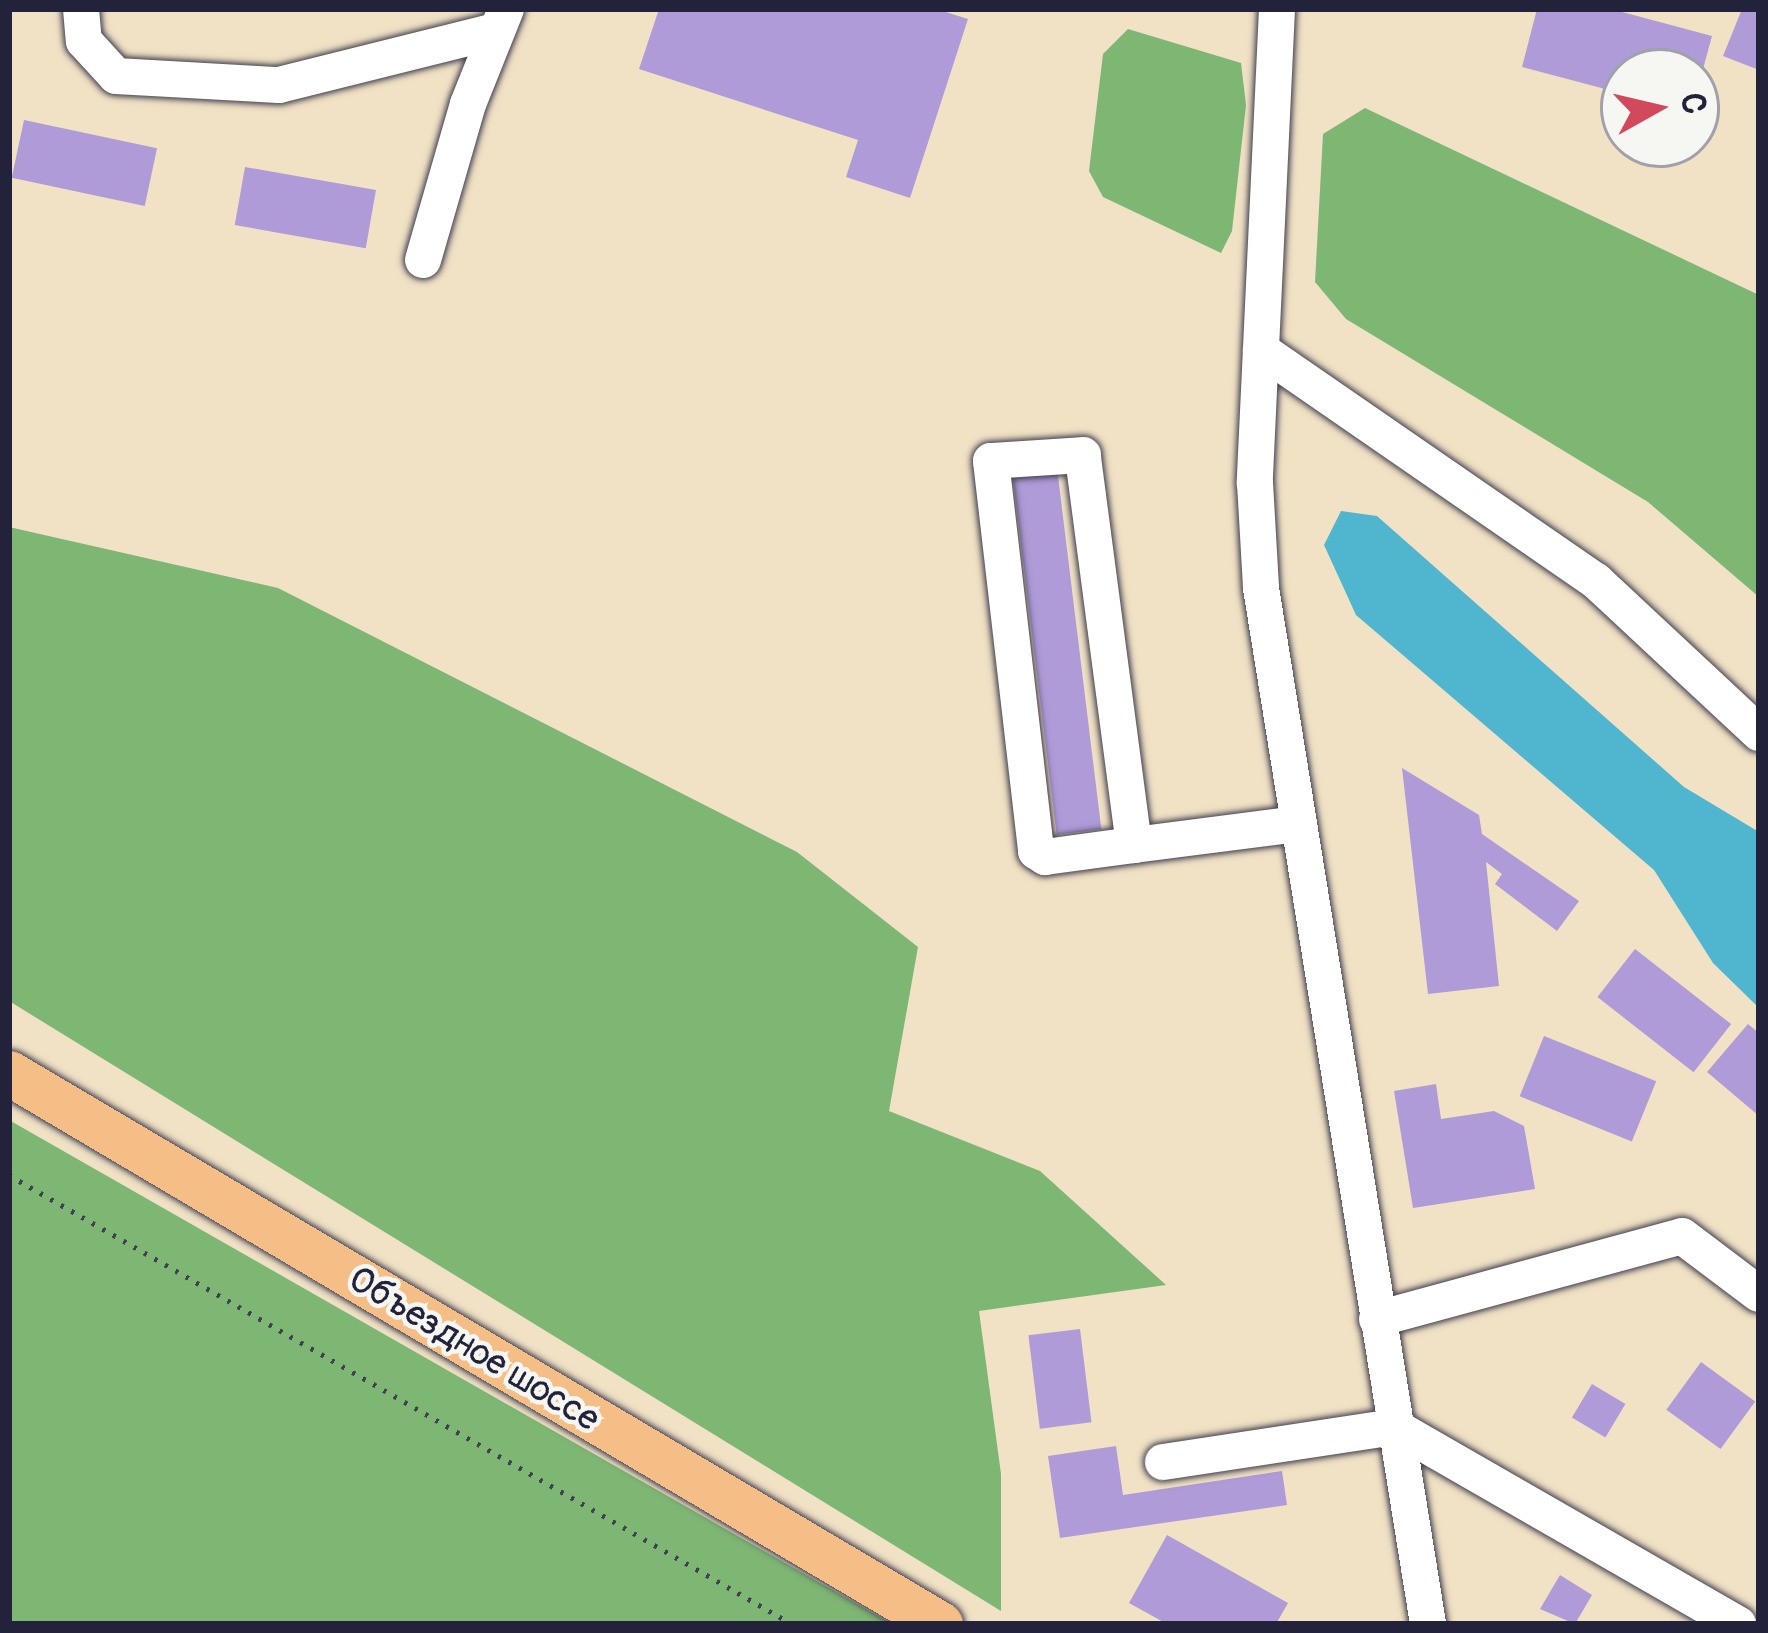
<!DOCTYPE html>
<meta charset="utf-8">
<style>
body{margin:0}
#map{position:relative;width:1768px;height:1633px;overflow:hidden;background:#f1e2c5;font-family:Pangolin,sans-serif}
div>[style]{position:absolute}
.forest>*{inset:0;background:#7eb674}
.water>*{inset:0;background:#50b6cf}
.building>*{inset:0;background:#ae9bd8;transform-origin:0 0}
.path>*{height:4.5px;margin-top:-2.25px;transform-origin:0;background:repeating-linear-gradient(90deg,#413f50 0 3px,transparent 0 12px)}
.roads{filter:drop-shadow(0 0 3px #413f50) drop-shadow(0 0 3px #413f50)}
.minor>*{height:36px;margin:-18px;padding:0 18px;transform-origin:18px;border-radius:18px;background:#fff}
.major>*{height:45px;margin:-22.5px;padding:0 22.5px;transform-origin:22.5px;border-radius:22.5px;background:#f5be86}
span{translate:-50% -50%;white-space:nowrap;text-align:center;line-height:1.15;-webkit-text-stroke:9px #f6f6f2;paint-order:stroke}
.street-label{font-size:36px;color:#22223b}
.frame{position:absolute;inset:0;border:12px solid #22223b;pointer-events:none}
.north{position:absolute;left:1600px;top:48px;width:120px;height:120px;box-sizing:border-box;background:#f6f6f2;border:3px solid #a1a1a9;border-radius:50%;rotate:82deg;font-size:33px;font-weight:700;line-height:48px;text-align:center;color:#22223b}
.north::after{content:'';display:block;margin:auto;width:42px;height:54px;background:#d1495b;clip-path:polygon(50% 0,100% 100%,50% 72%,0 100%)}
</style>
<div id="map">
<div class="forest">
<i style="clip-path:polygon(1128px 29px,1241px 63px,1246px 105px,1232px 231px,1221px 253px,1103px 197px,1089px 171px,1103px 54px)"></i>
<i style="clip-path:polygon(1365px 108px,1759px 295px,1759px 597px,1648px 502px,1346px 319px,1315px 282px,1323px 134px)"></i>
<i style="clip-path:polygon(9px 527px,278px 588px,797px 852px,918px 947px,889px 1111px,1040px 1171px,1166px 1285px,979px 1311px,1001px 1474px,1001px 1611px,9px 1001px)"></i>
<i style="clip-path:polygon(9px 1120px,892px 1624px,9px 1624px)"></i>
</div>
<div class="water">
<i style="clip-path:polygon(1341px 511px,1377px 516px,1684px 787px,1759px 832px,1759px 1008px,1713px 963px,1654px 870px,1356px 615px,1324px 545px)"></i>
</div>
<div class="building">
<i style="clip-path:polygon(659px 9px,936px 9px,968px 19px,910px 198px,846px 177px,858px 140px,639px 69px)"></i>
<i style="clip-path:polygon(1537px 9px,1611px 9px,1712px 36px,1697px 91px,1696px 72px,1624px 72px,1624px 94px,1522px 67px)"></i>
<i style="clip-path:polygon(1742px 9px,1759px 9px,1759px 70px,1723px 56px)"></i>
<i style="left:24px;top:120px;width:136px;height:59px;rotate:12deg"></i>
<i style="left:245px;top:167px;width:133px;height:59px;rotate:10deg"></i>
<i style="left:1057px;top:468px;width:364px;height:45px;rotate:83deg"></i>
<i style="clip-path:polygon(1402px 768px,1479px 815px,1482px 834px,1579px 901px,1557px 931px,1495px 884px,1502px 874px,1486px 862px,1499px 986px,1428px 994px)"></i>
<i style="left:1635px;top:949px;width:122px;height:61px;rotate:38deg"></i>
<i style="clip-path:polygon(1748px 1024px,1759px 1033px,1759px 1116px,1707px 1072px)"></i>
<i style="left:1544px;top:1036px;width:121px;height:65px;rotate:22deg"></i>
<i style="clip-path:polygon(1436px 1084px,1441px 1119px,1494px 1111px,1524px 1126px,1535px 1189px,1413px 1208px,1394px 1091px)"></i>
<i style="left:1080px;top:1329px;width:94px;height:52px;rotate:83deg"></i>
<i style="left:1701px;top:1362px;width:67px;height:59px;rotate:36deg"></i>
<i style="left:1592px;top:1384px;width:39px;height:39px;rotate:31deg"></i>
<i style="clip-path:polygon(1116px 1446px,1123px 1495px,1282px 1471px,1287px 1505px,1060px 1538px,1048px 1456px)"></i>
<i style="clip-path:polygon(1167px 1535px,1288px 1603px,1276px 1624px,1167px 1624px,1129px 1603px)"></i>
<i style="clip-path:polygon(1560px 1575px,1592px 1595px,1575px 1624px,1540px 1609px)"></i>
</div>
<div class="path">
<i style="left:9px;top:1175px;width:903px;rotate:29.83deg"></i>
</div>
<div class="roads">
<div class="minor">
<i style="left:81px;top:9px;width:32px;rotate:85deg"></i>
<i style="left:84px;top:41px;width:47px;rotate:47.6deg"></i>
<i style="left:116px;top:76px;width:163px;rotate:3.2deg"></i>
<i style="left:279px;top:85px;width:219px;rotate:-14deg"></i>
<i style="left:1277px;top:9px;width:475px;rotate:92.7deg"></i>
<i style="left:1255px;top:483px;width:105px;rotate:86.7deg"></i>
<i style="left:1261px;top:588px;width:1049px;rotate:80.84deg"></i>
<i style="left:423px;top:260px;width:162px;rotate:-73.9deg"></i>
<i style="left:468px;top:104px;width:102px;rotate:-68.2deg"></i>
<i style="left:1261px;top:350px;width:407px;rotate:34.6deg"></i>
<i style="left:1596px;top:581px;width:223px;rotate:43deg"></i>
<i style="left:1134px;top:845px;width:393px;rotate:-97.5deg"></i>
<i style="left:1083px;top:455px;width:92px;rotate:176.3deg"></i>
<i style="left:991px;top:461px;width:393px;rotate:83.4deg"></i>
<i style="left:1036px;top:851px;width:11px;rotate:34deg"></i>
<i style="left:1045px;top:857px;width:90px;rotate:-7.7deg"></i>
<i style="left:1134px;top:845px;width:164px;rotate:-7.3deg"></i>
<i style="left:1377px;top:1319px;width:316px;rotate:-15.2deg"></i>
<i style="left:1682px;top:1236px;width:96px;rotate:37deg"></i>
<i style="left:1163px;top:1462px;width:235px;rotate:-8.6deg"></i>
<i style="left:1395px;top:1427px;width:396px;rotate:29.9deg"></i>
</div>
<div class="major">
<i style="left:9px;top:1073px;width:1082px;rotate:30.62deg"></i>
</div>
</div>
<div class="street-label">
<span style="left:474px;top:1349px;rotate:31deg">Объездное шоссе</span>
</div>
<div class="frame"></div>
<div class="north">С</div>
</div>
